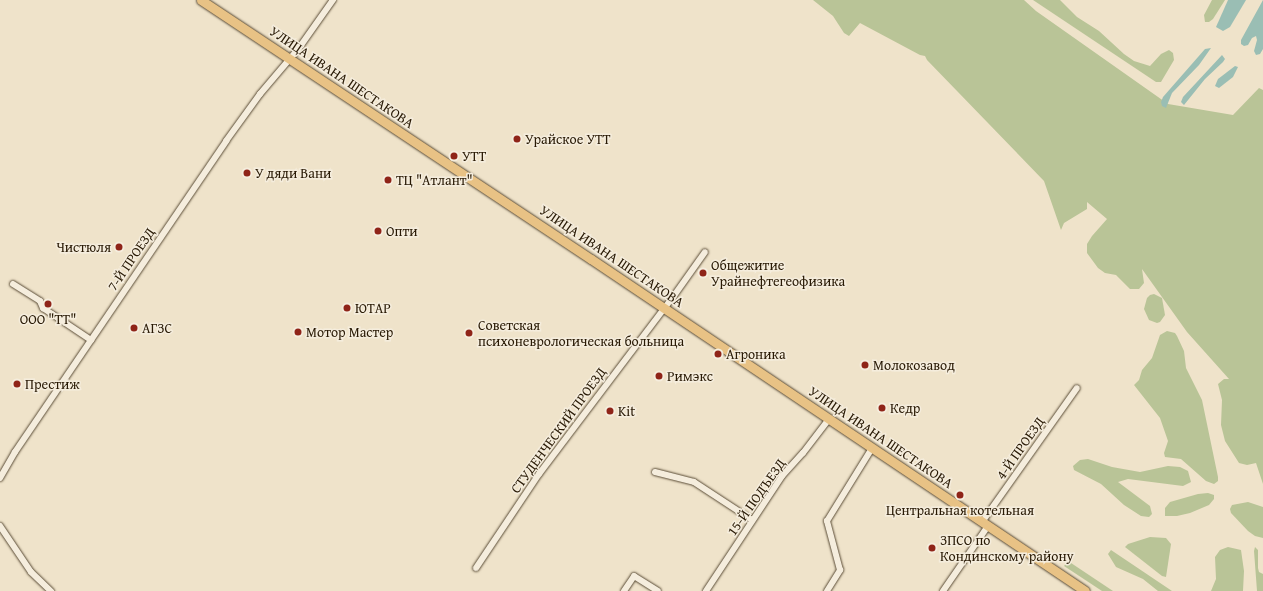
<!DOCTYPE html>
<meta charset="utf-8">
<style>
body{margin:0}
#map{position:relative;width:1263px;height:591px;overflow:hidden;background:#efe3ca;font-family:"Gentium Book Plus",serif}
div>[style]{position:absolute}
.green>*{inset:0;background:#b9c497}
.water>*{inset:0;background:#9abeb4}
.roads{filter:drop-shadow(0 0 1px #5a4c36) drop-shadow(0 0 1px #5a4c36)}
.minor>*{height:6px;margin:-3px;padding:0 3px;transform-origin:3px;border-radius:3px;background:#f5eddd}
.primary>*{height:9px;margin:-4.5px;padding:0 4.5px;transform-origin:4.5px;border-radius:4.5px;background:#e8c285}
.dots>*{width:11px;height:11px;translate:-50% -50%;box-sizing:border-box;border:2px solid #f5eddd;border-radius:50%}
span{translate:-50% -50%;white-space:nowrap;text-align:center;line-height:1.15;-webkit-text-stroke:3px #f5eddd;paint-order:stroke}
.street-label{font-size:14px;color:#291a05}
.poi-label{font-size:14px;color:#291a05}
.left{translate:0 -50%;text-align:left}
.right{translate:-100% -50%;text-align:right}
</style>
<div id="map">
<div class="green">
<i style="clip-path:polygon(813px 0,1024px 0,1036px 11px,1168px 104px,1233px 115px,1259px 88px,1263px 90px,1263px 484px,1256px 463px,1247px 465px,1239px 463px,1225px 441px,1221px 425px,1222px 400px,1218px 384px,1224px 379px,1229px 379px,1187px 332px,1142px 269px,1144px 283px,1139px 289px,1130px 289px,1116px 275px,1105px 273px,1098px 268px,1087px 253px,1087px 244px,1092px 236px,1107px 219px,1087px 202px,1087px 209px,1064px 223px,1061px 230px,1044px 181px,927px 60px,925px 56px,920px 55px,860px 23px,849px 36px,844px 33px,833px 16px)"></i>
<i style="clip-path:polygon(1033px 0,1060px 0,1077px 17px,1099px 31px,1124px 54px,1134px 61px,1150px 66px,1161px 54px,1169px 50px,1173px 53px,1174px 60px,1161px 82px,1156px 82px)"></i>
<i style="clip-path:polygon(1212px 0,1225px 0,1213px 19px,1209px 22px,1205px 22px,1204px 15px)"></i>
<i style="clip-path:polygon(1154px 294px,1162px 298px,1165px 315px,1160px 322px,1157px 323px,1149px 320px,1144px 309px,1147px 298px,1150px 295px)"></i>
<i style="clip-path:polygon(1167px 331px,1175px 333px,1177px 336px,1184px 351px,1186px 368px,1202px 400px,1218px 477px,1218px 481px,1214px 484px,1206px 481px,1181px 459px,1165px 457px,1164px 453px,1168px 441px,1160px 418px,1134px 385px,1139px 380px,1142px 370px,1152px 358px,1160px 335px)"></i>
<i style="clip-path:polygon(1088px 459px,1112px 467px,1140px 472px,1168px 466px,1180px 467px,1188px 471px,1191px 482px,1183px 486px,1128px 479px,1118px 482px,1150px 506px,1152px 514px,1149px 517px,1141px 516px,1124px 505px,1101px 484px,1074px 470px,1073px 466px,1080px 460px)"></i>
<i style="clip-path:polygon(1208px 493px,1214px 495px,1214px 499px,1209px 505px,1190px 513px,1177px 516px,1165px 516px,1165px 508px,1170px 502px,1198px 494px)"></i>
<i style="clip-path:polygon(1248px 502px,1263px 507px,1263px 538px,1255px 536px,1248px 531px,1231px 513px,1230px 509px,1232px 505px)"></i>
<i style="clip-path:polygon(1150px 537px,1166px 538px,1171px 544px,1166px 577px,1162px 576px,1125px 547px,1128px 544px)"></i>
<i style="clip-path:polygon(1228px 547px,1241px 550px,1244px 571px,1243px 591px,1211px 591px,1216px 579px,1215px 557px,1220px 550px)"></i>
<i style="clip-path:polygon(1255px 547px,1258px 550px,1258px 568px,1259px 572px,1263px 574px,1263px 591px,1257px 591px,1254px 551px)"></i>
<i style="clip-path:polygon(1111px 550px,1172px 591px,1158px 591px,1143px 579px,1116px 567px,1108px 554px)"></i>
<i style="clip-path:polygon(1068px 561px,1113px 591px,1102px 591px,1064px 566px)"></i>
</div>
<div class="water">
<i style="clip-path:polygon(1228px 0,1246px 0,1230px 27px,1223px 31px,1216px 27px)"></i>
<i style="clip-path:polygon(1263px 0,1263px 49px,1260px 54px,1256px 55px,1254px 51px,1257px 40px,1256px 36px,1252px 38px,1248px 45px,1244px 46px,1241px 44px,1241px 40px)"></i>
<i style="clip-path:polygon(1211px 48px,1199px 65px,1172px 93px,1166px 108px,1162px 106px,1161px 102px,1163px 97px,1205px 49px)"></i>
<i style="clip-path:polygon(1222px 55px,1225px 59px,1223px 62px,1205px 79px,1184px 105px,1181px 102px,1183px 97px)"></i>
<i style="clip-path:polygon(1235px 66px,1238px 67px,1233px 77px,1219px 88px,1215px 86px,1218px 79px)"></i>
</div>
<div class="roads">
<div class="minor">
<i style="left:13px;top:284px;width:32px;rotate:32deg"></i>
<i style="left:40px;top:301px;width:8px;rotate:67deg"></i>
<i style="left:43px;top:308px;width:58px;rotate:33.7deg"></i>
<i style="left:655px;top:472px;width:40px;rotate:14.4deg"></i>
<i style="left:694px;top:482px;width:69px;rotate:33.2deg"></i>
<i style="left:0;top:478px;width:30px;rotate:-60deg"></i>
<i style="left:15px;top:452px;width:376px;rotate:-55.8deg"></i>
<i style="left:226px;top:141px;width:58px;rotate:-54.1deg"></i>
<i style="left:260px;top:94px;width:60px;rotate:-49.7deg"></i>
<i style="left:299px;top:48px;width:59px;rotate:-54.7deg"></i>
<i style="left:982px;top:522px;width:164px;rotate:-54.7deg"></i>
<i style="left:0;top:526px;width:55px;rotate:56deg"></i>
<i style="left:31px;top:572px;width:28px;rotate:44deg"></i>
<i style="left:476px;top:568px;width:113px;rotate:-56.2deg"></i>
<i style="left:539px;top:474px;width:222px;rotate:-52.9deg"></i>
<i style="left:673px;top:297px;width:55px;rotate:-54.6deg"></i>
<i style="left:624px;top:591px;width:18px;rotate:-56deg"></i>
<i style="left:634px;top:576px;width:28px;rotate:32deg"></i>
<i style="left:706px;top:591px;width:138px;rotate:-56.5deg"></i>
<i style="left:782px;top:476px;width:31px;rotate:-48deg"></i>
<i style="left:803px;top:453px;width:43px;rotate:-52.6deg"></i>
<i style="left:827px;top:591px;width:25px;rotate:-58deg"></i>
<i style="left:840px;top:570px;width:51px;rotate:-104.9deg"></i>
<i style="left:827px;top:521px;width:86px;rotate:-58.3deg"></i>
<i style="left:943px;top:591px;width:79px;rotate:-55.3deg"></i>
</div>
<div class="primary">
<i style="left:201px;top:0;width:468px;rotate:33.6deg"></i>
<i style="left:591px;top:259px;width:595px;rotate:33.9deg"></i>
</div>
</div>
<div class="dots">
<i style="left:517px;top:139px;background:#8f2418"></i>
<i style="left:454px;top:156px;background:#8f2418"></i>
<i style="left:247px;top:173px;background:#8f2418"></i>
<i style="left:388px;top:180px;background:#8f2418"></i>
<i style="left:378px;top:231px;background:#8f2418"></i>
<i style="left:119px;top:247px;background:#8f2418"></i>
<i style="left:703px;top:273px;background:#8f2418"></i>
<i style="left:48px;top:304px;background:#8f2418"></i>
<i style="left:347px;top:308px;background:#8f2418"></i>
<i style="left:134px;top:328px;background:#8f2418"></i>
<i style="left:298px;top:332px;background:#8f2418"></i>
<i style="left:469px;top:333px;background:#8f2418"></i>
<i style="left:718px;top:354px;background:#8f2418"></i>
<i style="left:865px;top:365px;background:#8f2418"></i>
<i style="left:659px;top:376px;background:#8f2418"></i>
<i style="left:17px;top:384px;background:#8f2418"></i>
<i style="left:882px;top:408px;background:#8f2418"></i>
<i style="left:610px;top:411px;background:#8f2418"></i>
<i style="left:960px;top:495px;background:#8f2418"></i>
<i style="left:932px;top:548px;background:#8f2418"></i>
</div>
<div class="street-label">
<span style="left:342px;top:77px;rotate:34deg">УЛИЦА ИВАНА ШЕСТАКОВА</span>
<span style="left:612px;top:256px;rotate:34deg">УЛИЦА ИВАНА ШЕСТАКОВА</span>
<span style="left:131px;top:259px;rotate:-56deg">7-Й ПРОЕЗД</span>
<span style="left:558px;top:430px;rotate:-54deg">СТУДЕНЧЕСКИЙ ПРОЕЗД</span>
<span style="left:881px;top:437px;rotate:34deg">УЛИЦА ИВАНА ШЕСТАКОВА</span>
<span style="left:1020px;top:448px;rotate:-55deg">4-Й ПРОЕЗД</span>
<span style="left:756px;top:497px;rotate:-55deg">15-Й ПОДЪЕЗД</span>
</div>
<div class="poi-label">
<span class="left" style="left:525px;top:139px">Урайское УТТ</span>
<span class="left" style="left:462px;top:156px">УТТ</span>
<span class="left" style="left:255px;top:173px">У дяди Вани</span>
<span class="left" style="left:396px;top:180px">ТЦ "Атлант"</span>
<span class="left" style="left:386px;top:231px">Опти</span>
<span class="right" style="left:111px;top:247px">Чистюля</span>
<span class="left" style="left:711px;top:273px">Общежитие<br>Урайнефтегеофизика</span>
<span class="left" style="left:355px;top:308px">ЮТАР</span>
<span style="left:48px;top:319px">ООО "ТТ"</span>
<span class="left" style="left:478px;top:333px">Советская<br>психоневрологическая больница</span>
<span class="left" style="left:142px;top:328px">АГЗС</span>
<span class="left" style="left:306px;top:332px">Мотор Мастер</span>
<span class="left" style="left:726px;top:354px">Агроника</span>
<span class="left" style="left:873px;top:365px">Молокозавод</span>
<span class="left" style="left:667px;top:376px">Римэкс</span>
<span class="left" style="left:25px;top:384px">Престиж</span>
<span class="left" style="left:890px;top:408px">Кедр</span>
<span class="left" style="left:618px;top:411px">Kit</span>
<span style="left:960px;top:510px">Центральная котельная</span>
<span class="left" style="left:940px;top:548px">ЗПСО по<br>Кондинскому району</span>
</div>
</div>
